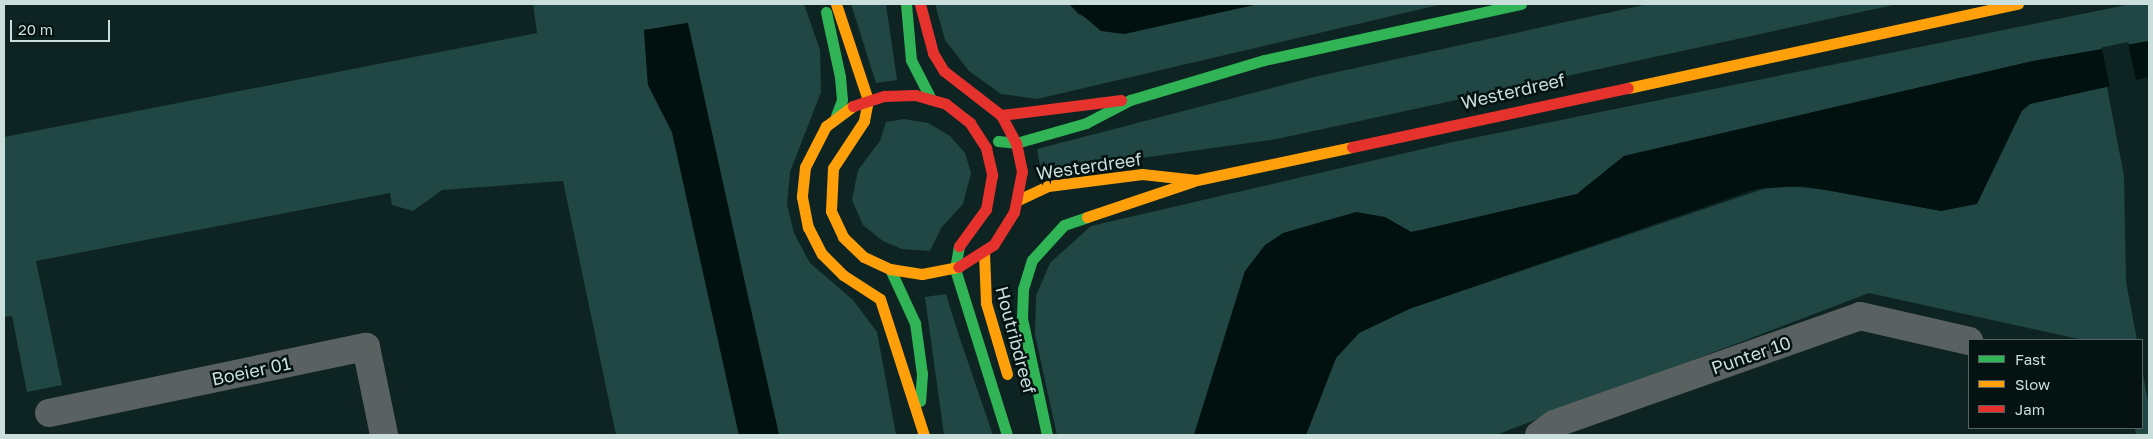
<!DOCTYPE html>
<style>
body{margin:0}
#map{position:relative;width:2153px;height:439px;overflow:hidden;background:#0e2422;font-family:"Golos Text",sans-serif}
div>[style]{position:absolute}
.green>*{inset:0;background:#204743}
.water>*{inset:0;background:#01110f}
.pier>*{inset:0;background:#0e2422;transform-origin:0 0}
.street>*{height:28px;margin:-14px;padding:0 14px;transform-origin:14px;border-radius:14px;background:#5a6261}
.fast>*{height:11px;margin:-5.5px;padding:0 5.5px;transform-origin:5.5px;border-radius:5.5px;background:#30b455}
.slow>*{height:11px;margin:-5.5px;padding:0 5.5px;transform-origin:5.5px;border-radius:5.5px;background:#ff9f0a}
.jam>*{height:11px;margin:-5.5px;padding:0 5.5px;transform-origin:5.5px;border-radius:5.5px;background:#e5322d}
span{translate:-50% -50%;white-space:nowrap;text-align:center;line-height:1.15;-webkit-text-stroke:5px #041211;paint-order:stroke}
.street-label{font-size:18px;color:#cadedb}
.frame{position:absolute;inset:0;border:5px solid #cadedb;pointer-events:none}
.legend{position:absolute;left:1968px;top:339px;width:175px;height:90px;box-sizing:border-box;background:#041211;border:1px solid #536462;margin:0;padding:6px 9px;list-style:none;font-size:15px;color:#cadedb}
.legend li{display:flex;align-items:center;gap:10px;height:25px}
.legend b{width:25px;border:1px solid #536462}
.scale{position:absolute;left:10px;top:20px;width:100px;height:22px;box-sizing:border-box;border:2px solid #cadedb;border-top:0;padding-left:6px;font-size:15px;line-height:18px;white-space:nowrap;color:#cadedb;-webkit-text-stroke:4px #041211;paint-order:stroke}
</style>
<div id="map">
<div class="green">
<i style="clip-path:polygon(533px 4px,804px 4px,820px 50px,821px 92px,790px 172px,787px 204px,794px 233px,810px 263px,853px 300px,877px 332px,896px 435px,779px 435px,687px 23px,644px 30px,648px 85px,672px 132px,739px 435px,616px 435px,563px 181px,442px 190px,413px 211px,392px 205px,390px 193px,36px 261px,62px 385px,27px 392px,12px 316px,4px 317px,4px 137px,537px 33px)"></i>
<i style="clip-path:polygon(851px 4px,886px 4px,897px 80px,876px 83px)"></i>
<i style="clip-path:polygon(935px 4px,1069px 4px,1078px 14px,1124px 34px,1258px 4px,1443px 4px,1037px 99px,1001px 94px,969px 71px,945px 40px)"></i>
<i style="clip-path:polygon(1648px 4px,1898px 4px,1277px 139px,1041px 172px,1037px 149px,1314px 77px)"></i>
<i style="clip-path:polygon(2131px 4px,2149px 4px,2149px 41px,2033px 61px,1624px 156px,1577px 194px,1421px 230px,1411px 232px,1385px 217px,1245px 271px,1194px 435px,1057px 435px,1035px 335px,1036px 296px,1050px 263px,1091px 226px,1453px 142px)"></i>
<i style="clip-path:polygon(2107px 87px,2124px 176px,2126px 282px,2137px 340px,2083px 340px,1869px 293px,1496px 435px,1306px 435px,1336px 358px,1359px 333px,1409px 309px,1775px 185px,1976px 204px,2022px 111px,2030px 104px)"></i>
<i style="clip-path:polygon(904px 119px,928px 123px,950px 136px,965px 153px,971px 173px,963px 204px,941px 228px,930px 251px,902px 249px,883px 241px,863px 225px,852px 200px,858px 170px,880px 141px,886px 122px)"></i>
<i style="clip-path:polygon(946px 294px,958px 333px,993px 435px,944px 435px,925px 297px)"></i>
<i style="clip-path:polygon(2142px 368px,2149px 408px,2149px 435px,2136px 435px,2135px 428px,2142px 428px)"></i>
</div>
<div class="water">
<i style="clip-path:polygon(1069px 4px,1258px 4px,1124px 34px,1101px 31px)"></i>
<i style="clip-path:polygon(688px 23px,748px 297px,779px 435px,739px 435px,672px 132px,648px 85px,644px 30px)"></i>
<i style="clip-path:polygon(2149px 41px,2149px 77px,2030px 104px,2022px 110px,1977px 204px,1941px 211px,1803px 186px,1756px 189px,1409px 309px,1359px 333px,1336px 358px,1306px 435px,1194px 435px,1245px 271px,1265px 245px,1283px 233px,1356px 212px,1385px 217px,1411px 232px,1421px 230px,1577px 194px,1624px 156px,2033px 61px)"></i>
</div>
<div class="pier">
<i style="left:2128px;top:42px;width:42px;height:27px;rotate:78deg"></i>
</div>
<div class="street">
<i style="left:49px;top:413px;width:324px;rotate:-11.8deg"></i>
<i style="left:366px;top:347px;width:90px;rotate:78.4deg"></i>
<i style="left:1539px;top:435px;width:19px;rotate:-36deg"></i>
<i style="left:1554px;top:424px;width:324px;rotate:-19.4deg"></i>
<i style="left:1860px;top:316px;width:112px;rotate:12.9deg"></i>
</div>
<div class="fast">
<i style="left:906px;top:4px;width:56px;rotate:84.9deg"></i>
<i style="left:911px;top:60px;width:44px;rotate:62.9deg"></i>
<i style="left:826px;top:12px;width:66px;rotate:77.8deg"></i>
<i style="left:840px;top:77px;width:23px;rotate:85deg"></i>
<i style="left:842px;top:100px;width:17px;rotate:111deg"></i>
<i style="left:998px;top:141px;width:18px;rotate:6deg"></i>
<i style="left:1016px;top:143px;width:73px;rotate:-15.9deg"></i>
<i style="left:1086px;top:123px;width:50px;rotate:-27.6deg"></i>
<i style="left:1130px;top:100px;width:140px;rotate:-16.6deg"></i>
<i style="left:1264px;top:60px;width:263px;rotate:-12.3deg"></i>
<i style="left:959px;top:246px;width:23px;rotate:100deg"></i>
<i style="left:955px;top:269px;width:174px;rotate:72.6deg"></i>
<i style="left:890px;top:269px;width:60px;rotate:65.2deg"></i>
<i style="left:915px;top:323px;width:51px;rotate:82.2deg"></i>
<i style="left:922px;top:374px;width:27px;rotate:94deg"></i>
<i style="left:1047px;top:435px;width:120px;rotate:-102.1deg"></i>
<i style="left:1022px;top:318px;width:29px;rotate:-88deg"></i>
<i style="left:1023px;top:289px;width:30px;rotate:-73deg"></i>
<i style="left:1032px;top:260px;width:47px;rotate:-47.6deg"></i>
<i style="left:1064px;top:225px;width:24px;rotate:-19deg"></i>
</div>
<div class="slow">
<i style="left:836px;top:4px;width:101px;rotate:71.6deg"></i>
<i style="left:868px;top:100px;width:21px;rotate:101deg"></i>
<i style="left:864px;top:121px;width:56px;rotate:123.4deg"></i>
<i style="left:833px;top:168px;width:43px;rotate:92.7deg"></i>
<i style="left:831px;top:211px;width:29px;rotate:65deg"></i>
<i style="left:843px;top:237px;width:29px;rotate:44deg"></i>
<i style="left:864px;top:257px;width:29px;rotate:25deg"></i>
<i style="left:890px;top:269px;width:32px;rotate:9deg"></i>
<i style="left:922px;top:274px;width:37px;rotate:-11deg"></i>
<i style="left:1628px;top:88px;width:399px;rotate:-12.2deg"></i>
<i style="left:853px;top:106px;width:34px;rotate:143deg"></i>
<i style="left:826px;top:126px;width:46px;rotate:117.1deg"></i>
<i style="left:805px;top:167px;width:30px;rotate:96deg"></i>
<i style="left:802px;top:197px;width:31px;rotate:79deg"></i>
<i style="left:808px;top:227px;width:30px;rotate:63deg"></i>
<i style="left:822px;top:254px;width:30px;rotate:45deg"></i>
<i style="left:843px;top:275px;width:44px;rotate:33deg"></i>
<i style="left:880px;top:299px;width:143px;rotate:72.1deg"></i>
<i style="left:1018px;top:200px;width:33px;rotate:-25deg"></i>
<i style="left:1048px;top:186px;width:95px;rotate:-7.3deg"></i>
<i style="left:1142px;top:174px;width:55px;rotate:6.2deg"></i>
<i style="left:1197px;top:180px;width:158px;rotate:-12deg"></i>
<i style="left:1087px;top:217px;width:113px;rotate:-18.6deg"></i>
<i style="left:984px;top:253px;width:50px;rotate:87.7deg"></i>
<i style="left:986px;top:303px;width:74px;rotate:73.5deg"></i>
</div>
<div class="jam">
<i style="left:920px;top:4px;width:51px;rotate:75.1deg"></i>
<i style="left:933px;top:53px;width:21px;rotate:59deg"></i>
<i style="left:944px;top:71px;width:72px;rotate:37.7deg"></i>
<i style="left:1001px;top:115px;width:32px;rotate:62deg"></i>
<i style="left:1016px;top:143px;width:29px;rotate:78deg"></i>
<i style="left:1022px;top:171px;width:42px;rotate:101deg"></i>
<i style="left:1014px;top:212px;width:39px;rotate:122deg"></i>
<i style="left:993px;top:245px;width:41px;rotate:147.8deg"></i>
<i style="left:853px;top:106px;width:33px;rotate:-18deg"></i>
<i style="left:884px;top:96px;width:31px;rotate:-2deg"></i>
<i style="left:915px;top:95px;width:32px;rotate:16deg"></i>
<i style="left:946px;top:104px;width:31px;rotate:38deg"></i>
<i style="left:970px;top:123px;width:30px;rotate:57deg"></i>
<i style="left:986px;top:148px;width:28px;rotate:77deg"></i>
<i style="left:992px;top:175px;width:35px;rotate:100deg"></i>
<i style="left:986px;top:209px;width:46px;rotate:126.1deg"></i>
<i style="left:1001px;top:115px;width:121px;rotate:-7.1deg"></i>
<i style="left:1352px;top:147px;width:282px;rotate:-12.1deg"></i>
</div>
<div class="street-label">
<span style="left:1513px;top:91px;rotate:-13deg">Westerdreef</span>
<span style="left:1089px;top:166px;rotate:-8deg">Westerdreef</span>
<span style="left:1016px;top:340px;rotate:75deg">Houtribdreef</span>
<span style="left:1751px;top:355px;rotate:-19deg">Punter 10</span>
<span style="left:251px;top:371px;rotate:-12deg">Boeier 01</span>
</div>
<div class="frame"></div>
<ul class="legend">
<li><b style="height:6px;background:#30b455"></b>Fast</li>
<li><b style="height:6px;background:#ff9f0a"></b>Slow</li>
<li><b style="height:6px;background:#e5322d"></b>Jam</li>
</ul>
<div class="scale">20 m</div>
</div>
